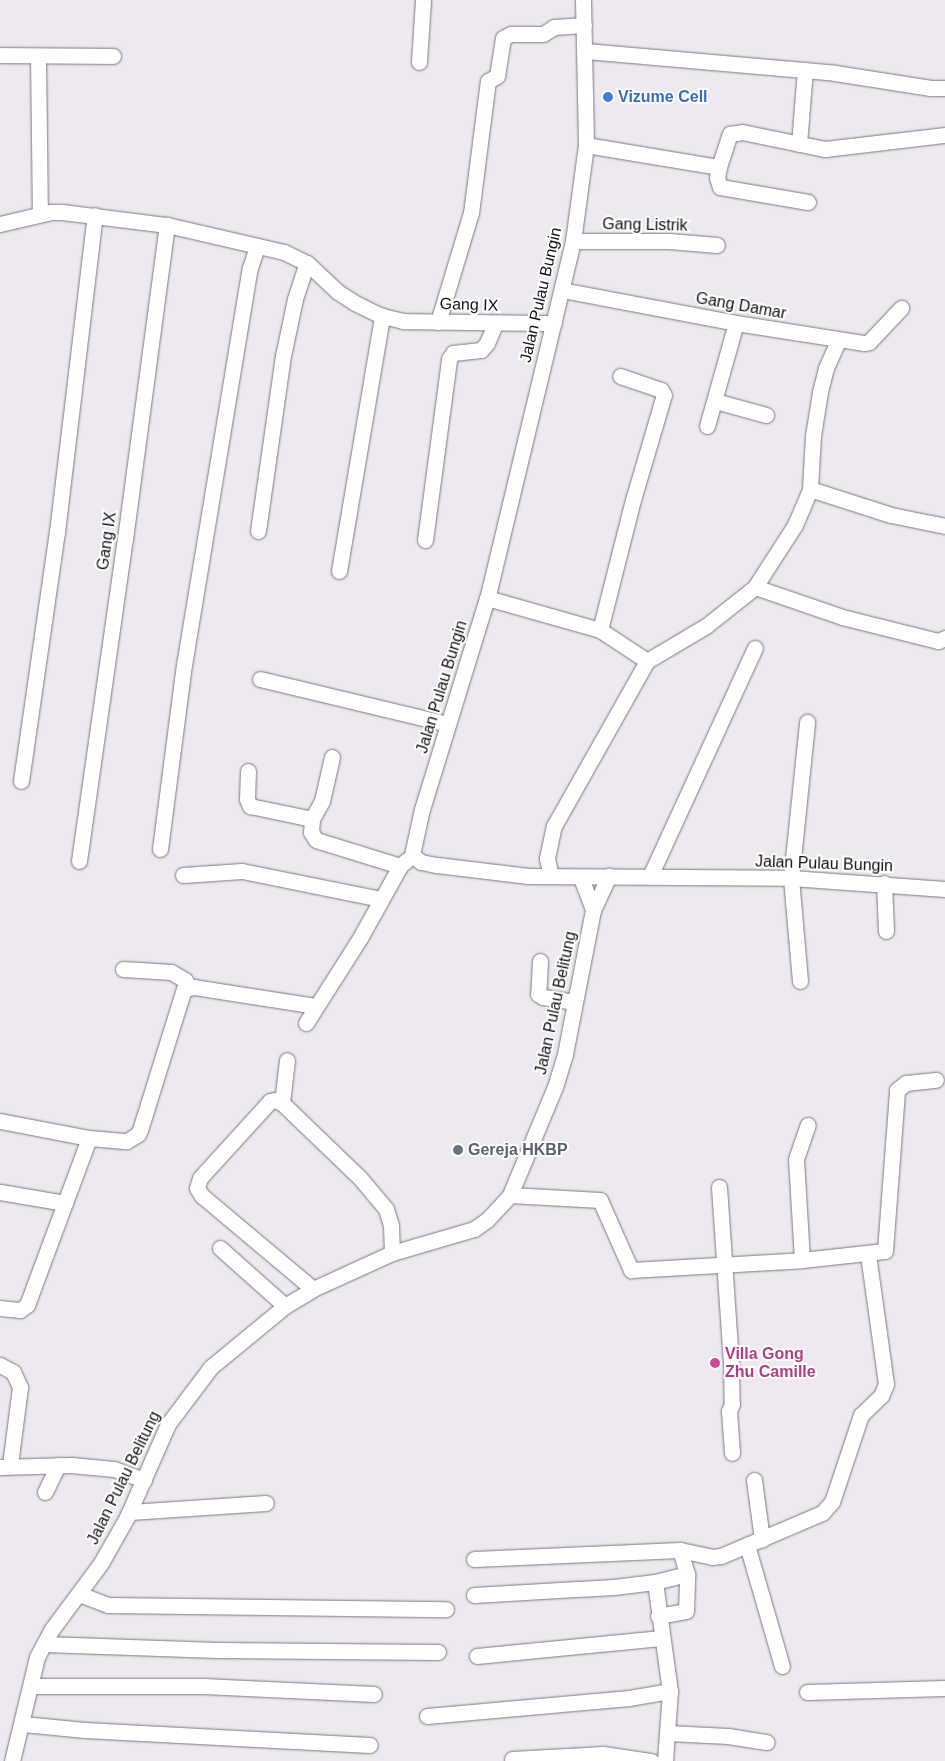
<!DOCTYPE html>
<style>
body{margin:0}
#map{position:relative;width:945px;height:1761px;overflow:hidden;background:#eee8f0;font-family:Helvetica,sans-serif}
div>[style]{position:absolute}
.roads{filter:drop-shadow(0 0 1px #7d7880) drop-shadow(0 0 1px #7d7880)}
.minor>*{height:15px;margin:-7.5px;padding:0 7.5px;transform-origin:7.5px;border-radius:7.5px;background:#fff}
.dots>*{width:14px;height:14px;translate:-50% -50%;box-sizing:border-box;border:2px solid #fff;border-radius:50%}
span{translate:-50% -50%;white-space:nowrap;text-align:center;line-height:1.15;-webkit-text-stroke:4px #fff;paint-order:stroke}
.shop-label{font-size:16px;color:#366cbe;font-weight:700}
.left{translate:0 -50%;text-align:left}
.street-label{font-size:16px;color:#141214}
.worship-label{font-size:16px;color:#5b616d;font-weight:700}
.hotel-label{font-size:16px;color:#b23c85;font-weight:700}
</style>
<div id="map">
<div class="roads">
<div class="minor">
<i style="left:583px;top:0;width:145px;rotate:88.8deg"></i>
<i style="left:586px;top:145px;width:97px;rotate:97.7deg"></i>
<i style="left:573px;top:241px;width:367px;rotate:103.5deg"></i>
<i style="left:487px;top:598px;width:221px;rotate:107.1deg"></i>
<i style="left:422px;top:809px;width:47px;rotate:102.3deg"></i>
<i style="left:412px;top:855px;width:11px;rotate:38deg"></i>
<i style="left:421px;top:862px;width:16px;rotate:11deg"></i>
<i style="left:437px;top:865px;width:92px;rotate:6.9deg"></i>
<i style="left:528px;top:876px;width:263px;rotate:0.4deg"></i>
<i style="left:791px;top:878px;width:154px;rotate:4.1deg"></i>
<i style="left:586px;top:51px;width:250px;rotate:5deg"></i>
<i style="left:835px;top:73px;width:97px;rotate:8.9deg"></i>
<i style="left:931px;top:88px;width:14px"></i>
<i style="left:0;top:55px;width:113px;rotate:0.5deg"></i>
<i style="left:38px;top:56px;width:158px;rotate:89.3deg"></i>
<i style="left:419px;top:62px;width:62px;rotate:-86.3deg"></i>
<i style="left:799px;top:144px;width:74px;rotate:-85.4deg"></i>
<i style="left:586px;top:145px;width:135px;rotate:9.4deg"></i>
<i style="left:808px;top:202px;width:89px;rotate:-170.3deg"></i>
<i style="left:720px;top:187px;width:9px;rotate:-108deg"></i>
<i style="left:717px;top:178px;width:11px;rotate:-80deg"></i>
<i style="left:719px;top:167px;width:35px;rotate:-72deg"></i>
<i style="left:730px;top:134px;width:12px;rotate:-9deg"></i>
<i style="left:742px;top:132px;width:85px;rotate:11.6deg"></i>
<i style="left:825px;top:149px;width:121px;rotate:-6.7deg"></i>
<i style="left:0;top:224px;width:52px;rotate:-13.2deg"></i>
<i style="left:51px;top:212px;width:11px"></i>
<i style="left:62px;top:212px;width:106px;rotate:7.1deg"></i>
<i style="left:167px;top:225px;width:120px;rotate:13deg"></i>
<i style="left:284px;top:252px;width:25px;rotate:26deg"></i>
<i style="left:307px;top:263px;width:42px;rotate:43.1deg"></i>
<i style="left:338px;top:292px;width:20px;rotate:33deg"></i>
<i style="left:355px;top:303px;width:30px;rotate:26deg"></i>
<i style="left:382px;top:316px;width:22px;rotate:13deg"></i>
<i style="left:403px;top:321px;width:151px;rotate:0.8deg"></i>
<i style="left:573px;top:241px;width:96px"></i>
<i style="left:669px;top:241px;width:48px;rotate:4.8deg"></i>
<i style="left:562px;top:290px;width:177px;rotate:10.7deg"></i>
<i style="left:736px;top:323px;width:130px;rotate:8.9deg"></i>
<i style="left:864px;top:343px;width:5px;rotate:-11deg"></i>
<i style="left:869px;top:342px;width:47px;rotate:-46.7deg"></i>
<i style="left:438px;top:322px;width:114px;rotate:-73.2deg"></i>
<i style="left:471px;top:213px;width:133px;rotate:-82.7deg"></i>
<i style="left:488px;top:81px;width:10px;rotate:-29deg"></i>
<i style="left:497px;top:76px;width:38px;rotate:-81deg"></i>
<i style="left:503px;top:38px;width:9px;rotate:-27deg"></i>
<i style="left:511px;top:34px;width:32px"></i>
<i style="left:543px;top:34px;width:13px;rotate:-32deg"></i>
<i style="left:554px;top:27px;width:30px;rotate:-4deg"></i>
<i style="left:715px;top:401px;width:53px;rotate:15.4deg"></i>
<i style="left:707px;top:426px;width:107px;rotate:-74.3deg"></i>
<i style="left:810px;top:489px;width:85px;rotate:17.8deg"></i>
<i style="left:891px;top:515px;width:55px;rotate:11.5deg"></i>
<i style="left:258px;top:531px;width:177px;rotate:-81.9deg"></i>
<i style="left:283px;top:356px;width:58px;rotate:-78.1deg"></i>
<i style="left:295px;top:299px;width:38px;rotate:-72deg"></i>
<i style="left:425px;top:540px;width:183px;rotate:-82.4deg"></i>
<i style="left:449px;top:359px;width:7px;rotate:-56deg"></i>
<i style="left:453px;top:353px;width:28px;rotate:-6deg"></i>
<i style="left:481px;top:350px;width:9px;rotate:-49deg"></i>
<i style="left:487px;top:343px;width:21px;rotate:-67deg"></i>
<i style="left:339px;top:571px;width:259px;rotate:-80.4deg"></i>
<i style="left:755px;top:587px;width:92px;rotate:19deg"></i>
<i style="left:842px;top:617px;width:99px;rotate:14deg"></i>
<i style="left:938px;top:641px;width:8px;rotate:-23deg"></i>
<i style="left:487px;top:598px;width:117px;rotate:15.8deg"></i>
<i style="left:600px;top:630px;width:56px;rotate:33.4deg"></i>
<i style="left:600px;top:630px;width:134px;rotate:-75.8deg"></i>
<i style="left:633px;top:500px;width:109px;rotate:-73.6deg"></i>
<i style="left:664px;top:395px;width:6px;rotate:-121deg"></i>
<i style="left:661px;top:390px;width:43px;rotate:-161.1deg"></i>
<i style="left:260px;top:679px;width:193px;rotate:13.5deg"></i>
<i style="left:248px;top:771px;width:28px;rotate:92deg"></i>
<i style="left:247px;top:799px;width:8px;rotate:67deg"></i>
<i style="left:250px;top:806px;width:63px;rotate:11.8deg"></i>
<i style="left:312px;top:819px;width:13px;rotate:94deg"></i>
<i style="left:311px;top:832px;width:9px;rotate:58deg"></i>
<i style="left:316px;top:840px;width:88px;rotate:17.2deg"></i>
<i style="left:21px;top:781px;width:252px;rotate:-81.8deg"></i>
<i style="left:57px;top:532px;width:319px;rotate:-83.2deg"></i>
<i style="left:312px;top:819px;width:21px;rotate:-61deg"></i>
<i style="left:322px;top:801px;width:45px;rotate:-77.2deg"></i>
<i style="left:160px;top:849px;width:186px;rotate:-82.6deg"></i>
<i style="left:184px;top:665px;width:402px;rotate:-80.6deg"></i>
<i style="left:250px;top:268px;width:23px;rotate:-72deg"></i>
<i style="left:79px;top:861px;width:325px;rotate:-81.9deg"></i>
<i style="left:125px;top:539px;width:317px;rotate:-82.4deg"></i>
<i style="left:183px;top:875px;width:59px;rotate:-3.9deg"></i>
<i style="left:242px;top:871px;width:142px;rotate:11.4deg"></i>
<i style="left:551px;top:876px;width:18px;rotate:-103deg"></i>
<i style="left:547px;top:858px;width:33px;rotate:-78deg"></i>
<i style="left:554px;top:826px;width:189px;rotate:-60.6deg"></i>
<i style="left:647px;top:661px;width:69px;rotate:-30.7deg"></i>
<i style="left:706px;top:626px;width:63px;rotate:-38.5deg"></i>
<i style="left:755px;top:587px;width:74px;rotate:-57.2deg"></i>
<i style="left:795px;top:525px;width:39px;rotate:-67deg"></i>
<i style="left:810px;top:489px;width:53px;rotate:-86.8deg"></i>
<i style="left:813px;top:436px;width:45px;rotate:-81deg"></i>
<i style="left:820px;top:392px;width:25px;rotate:-76deg"></i>
<i style="left:826px;top:368px;width:30px;rotate:-66deg"></i>
<i style="left:650px;top:876px;width:251px;rotate:-65.3deg"></i>
<i style="left:581px;top:878px;width:34px;rotate:69deg"></i>
<i style="left:884px;top:883px;width:48px;rotate:87.6deg"></i>
<i style="left:540px;top:961px;width:33px;rotate:93deg"></i>
<i style="left:538px;top:994px;width:6px;rotate:31deg"></i>
<i style="left:543px;top:997px;width:32px;rotate:9deg"></i>
<i style="left:123px;top:969px;width:48px;rotate:3.6deg"></i>
<i style="left:171px;top:972px;width:16px;rotate:30deg"></i>
<i style="left:185px;top:980px;width:8px;rotate:60deg"></i>
<i style="left:800px;top:981px;width:103px;rotate:-95deg"></i>
<i style="left:791px;top:878px;width:157px;rotate:-84.1deg"></i>
<i style="left:306px;top:1023px;width:101px;rotate:-57.6deg"></i>
<i style="left:360px;top:938px;width:82px;rotate:-60.9deg"></i>
<i style="left:400px;top:866px;width:9px;rotate:-41deg"></i>
<i style="left:282px;top:1103px;width:43px;rotate:-83.4deg"></i>
<i style="left:0;top:1121px;width:91px;rotate:10.8deg"></i>
<i style="left:89px;top:1138px;width:38px;rotate:5deg"></i>
<i style="left:127px;top:1141px;width:13px;rotate:-32deg"></i>
<i style="left:138px;top:1134px;width:4px;rotate:-63deg"></i>
<i style="left:140px;top:1130px;width:148px;rotate:-72.7deg"></i>
<i style="left:184px;top:989px;width:10px;rotate:-11deg"></i>
<i style="left:194px;top:987px;width:123px;rotate:8.9deg"></i>
<i style="left:719px;top:1187px;width:178px;rotate:86.1deg"></i>
<i style="left:731px;top:1365px;width:39px;rotate:89deg"></i>
<i style="left:732px;top:1404px;width:8px;rotate:113deg"></i>
<i style="left:729px;top:1411px;width:42px;rotate:85.9deg"></i>
<i style="left:0;top:1192px;width:66px;rotate:9.6deg"></i>
<i style="left:510px;top:1195px;width:90px;rotate:3.2deg"></i>
<i style="left:600px;top:1200px;width:77px;rotate:66.1deg"></i>
<i style="left:631px;top:1270px;width:171px;rotate:-3.3deg"></i>
<i style="left:802px;top:1260px;width:83px;rotate:-6.2deg"></i>
<i style="left:885px;top:1251px;width:161px;rotate:-85.7deg"></i>
<i style="left:897px;top:1090px;width:11px;rotate:-38deg"></i>
<i style="left:906px;top:1083px;width:30px;rotate:-6deg"></i>
<i style="left:220px;top:1248px;width:87px;rotate:41.7deg"></i>
<i style="left:802px;top:1260px;width:101px;rotate:-93.4deg"></i>
<i style="left:796px;top:1159px;width:36px;rotate:-71deg"></i>
<i style="left:313px;top:1289px;width:145px;rotate:-140deg"></i>
<i style="left:202px;top:1196px;width:9px;rotate:-122deg"></i>
<i style="left:197px;top:1188px;width:10px;rotate:-73deg"></i>
<i style="left:200px;top:1178px;width:104px;rotate:-47.7deg"></i>
<i style="left:270px;top:1101px;width:5px;rotate:-11deg"></i>
<i style="left:275px;top:1100px;width:8px;rotate:23deg"></i>
<i style="left:282px;top:1103px;width:108px;rotate:43.9deg"></i>
<i style="left:360px;top:1178px;width:40px;rotate:50deg"></i>
<i style="left:386px;top:1209px;width:17px;rotate:73deg"></i>
<i style="left:391px;top:1225px;width:28px;rotate:88deg"></i>
<i style="left:0;top:1308px;width:20px;rotate:6deg"></i>
<i style="left:20px;top:1310px;width:9px;rotate:-36deg"></i>
<i style="left:27px;top:1305px;width:178px;rotate:-69.6deg"></i>
<i style="left:0;top:1365px;width:15px;rotate:28deg"></i>
<i style="left:13px;top:1372px;width:17px;rotate:65deg"></i>
<i style="left:20px;top:1387px;width:79px;rotate:97.3deg"></i>
<i style="left:0;top:1467px;width:71px;rotate:-1.6deg"></i>
<i style="left:71px;top:1465px;width:43px;rotate:5.3deg"></i>
<i style="left:114px;top:1469px;width:32px;rotate:20deg"></i>
<i style="left:754px;top:1480px;width:60px;rotate:82.3deg"></i>
<i style="left:45px;top:1492px;width:30px;rotate:-64deg"></i>
<i style="left:130px;top:1512px;width:136px;rotate:-3.8deg"></i>
<i style="left:747px;top:1545px;width:126px;rotate:73.9deg"></i>
<i style="left:474px;top:1559px;width:206px;rotate:-2.5deg"></i>
<i style="left:680px;top:1550px;width:33px;rotate:12deg"></i>
<i style="left:712px;top:1557px;width:9px;rotate:-6deg"></i>
<i style="left:721px;top:1556px;width:110px;rotate:-23.1deg"></i>
<i style="left:822px;top:1513px;width:15px;rotate:-48deg"></i>
<i style="left:832px;top:1502px;width:92px;rotate:-71.6deg"></i>
<i style="left:861px;top:1415px;width:28px;rotate:-44deg"></i>
<i style="left:881px;top:1396px;width:13px;rotate:-67deg"></i>
<i style="left:886px;top:1384px;width:131px;rotate:-97.9deg"></i>
<i style="left:655px;top:1582px;width:110px;rotate:82.2deg"></i>
<i style="left:670px;top:1691px;width:70px;rotate:94.1deg"></i>
<i style="left:79px;top:1594px;width:31px;rotate:21deg"></i>
<i style="left:108px;top:1605px;width:338px;rotate:0.7deg"></i>
<i style="left:474px;top:1595px;width:140px;rotate:-3.3deg"></i>
<i style="left:614px;top:1587px;width:41px;rotate:-7deg"></i>
<i style="left:655px;top:1582px;width:33px;rotate:-14deg"></i>
<i style="left:658px;top:1616px;width:28px;rotate:-10deg"></i>
<i style="left:686px;top:1611px;width:37px;rotate:-88deg"></i>
<i style="left:687px;top:1574px;width:25px;rotate:-106deg"></i>
<i style="left:44px;top:1644px;width:173px;rotate:2deg"></i>
<i style="left:217px;top:1650px;width:221px;rotate:0.5deg"></i>
<i style="left:477px;top:1656px;width:185px;rotate:-5.6deg"></i>
<i style="left:31px;top:1686px;width:172px"></i>
<i style="left:203px;top:1686px;width:171px;rotate:2.7deg"></i>
<i style="left:807px;top:1692px;width:138px;rotate:-1.7deg"></i>
<i style="left:427px;top:1716px;width:203px;rotate:-5.1deg"></i>
<i style="left:629px;top:1698px;width:42px;rotate:-9.7deg"></i>
<i style="left:23px;top:1724px;width:62px;rotate:5.5deg"></i>
<i style="left:85px;top:1730px;width:285px;rotate:3deg"></i>
<i style="left:668px;top:1733px;width:60px;rotate:2.9deg"></i>
<i style="left:728px;top:1736px;width:39px;rotate:9deg"></i>
<i style="left:512px;top:1759px;width:91px;rotate:-3.1deg"></i>
<i style="left:603px;top:1754px;width:49px;rotate:8.3deg"></i>
<i style="left:12px;top:1761px;width:107px;rotate:-76.5deg"></i>
<i style="left:37px;top:1657px;width:32px;rotate:-62deg"></i>
<i style="left:52px;top:1629px;width:82px;rotate:-53.4deg"></i>
<i style="left:101px;top:1563px;width:53px;rotate:-60.5deg"></i>
<i style="left:127px;top:1517px;width:102px;rotate:-66.2deg"></i>
<i style="left:168px;top:1424px;width:71px;rotate:-53deg"></i>
<i style="left:211px;top:1367px;width:96px;rotate:-39.5deg"></i>
<i style="left:285px;top:1306px;width:33px;rotate:-31deg"></i>
<i style="left:313px;top:1289px;width:87px;rotate:-24.5deg"></i>
<i style="left:392px;top:1253px;width:85px;rotate:-16.3deg"></i>
<i style="left:474px;top:1229px;width:16px;rotate:-35deg"></i>
<i style="left:487px;top:1220px;width:34px;rotate:-47deg"></i>
<i style="left:510px;top:1195px;width:117px;rotate:-67.4deg"></i>
<i style="left:555px;top:1087px;width:34px;rotate:-73deg"></i>
<i style="left:565px;top:1054px;width:147px;rotate:-79deg"></i>
<i style="left:593px;top:910px;width:38px;rotate:-65deg"></i>
</div>
</div>
<div class="dots">
<i style="left:608px;top:97px;background:#3f7fe0"></i>
<i style="left:458px;top:1150px;background:#6b7280"></i>
<i style="left:715px;top:1363px;background:#d1479c"></i>
</div>
<div class="shop-label">
<span class="left" style="left:618px;top:97px">Vizume Cell</span>
</div>
<div class="street-label">
<span style="left:645px;top:225px;rotate:1deg">Gang Listrik</span>
<span style="left:541px;top:295px;rotate:-77deg">Jalan Pulau Bungin</span>
<span style="left:469px;top:305px;rotate:2deg">Gang IX</span>
<span style="left:741px;top:306px;rotate:10deg">Gang Damar</span>
<span style="left:107px;top:541px;rotate:-82deg">Gang IX</span>
<span style="left:442px;top:687px;rotate:-73deg">Jalan Pulau Bungin</span>
<span style="left:824px;top:864px;rotate:2deg">Jalan Pulau Bungin</span>
<span style="left:556px;top:1003px;rotate:-78deg">Jalan Pulau Belitung</span>
<span style="left:124px;top:1478px;rotate:-64deg">Jalan Pulau Belitung</span>
</div>
<div class="worship-label">
<span class="left" style="left:468px;top:1150px">Gereja HKBP</span>
</div>
<div class="hotel-label">
<span class="left" style="left:725px;top:1363px">Villa Gong<br>Zhu Camille</span>
</div>
</div>
